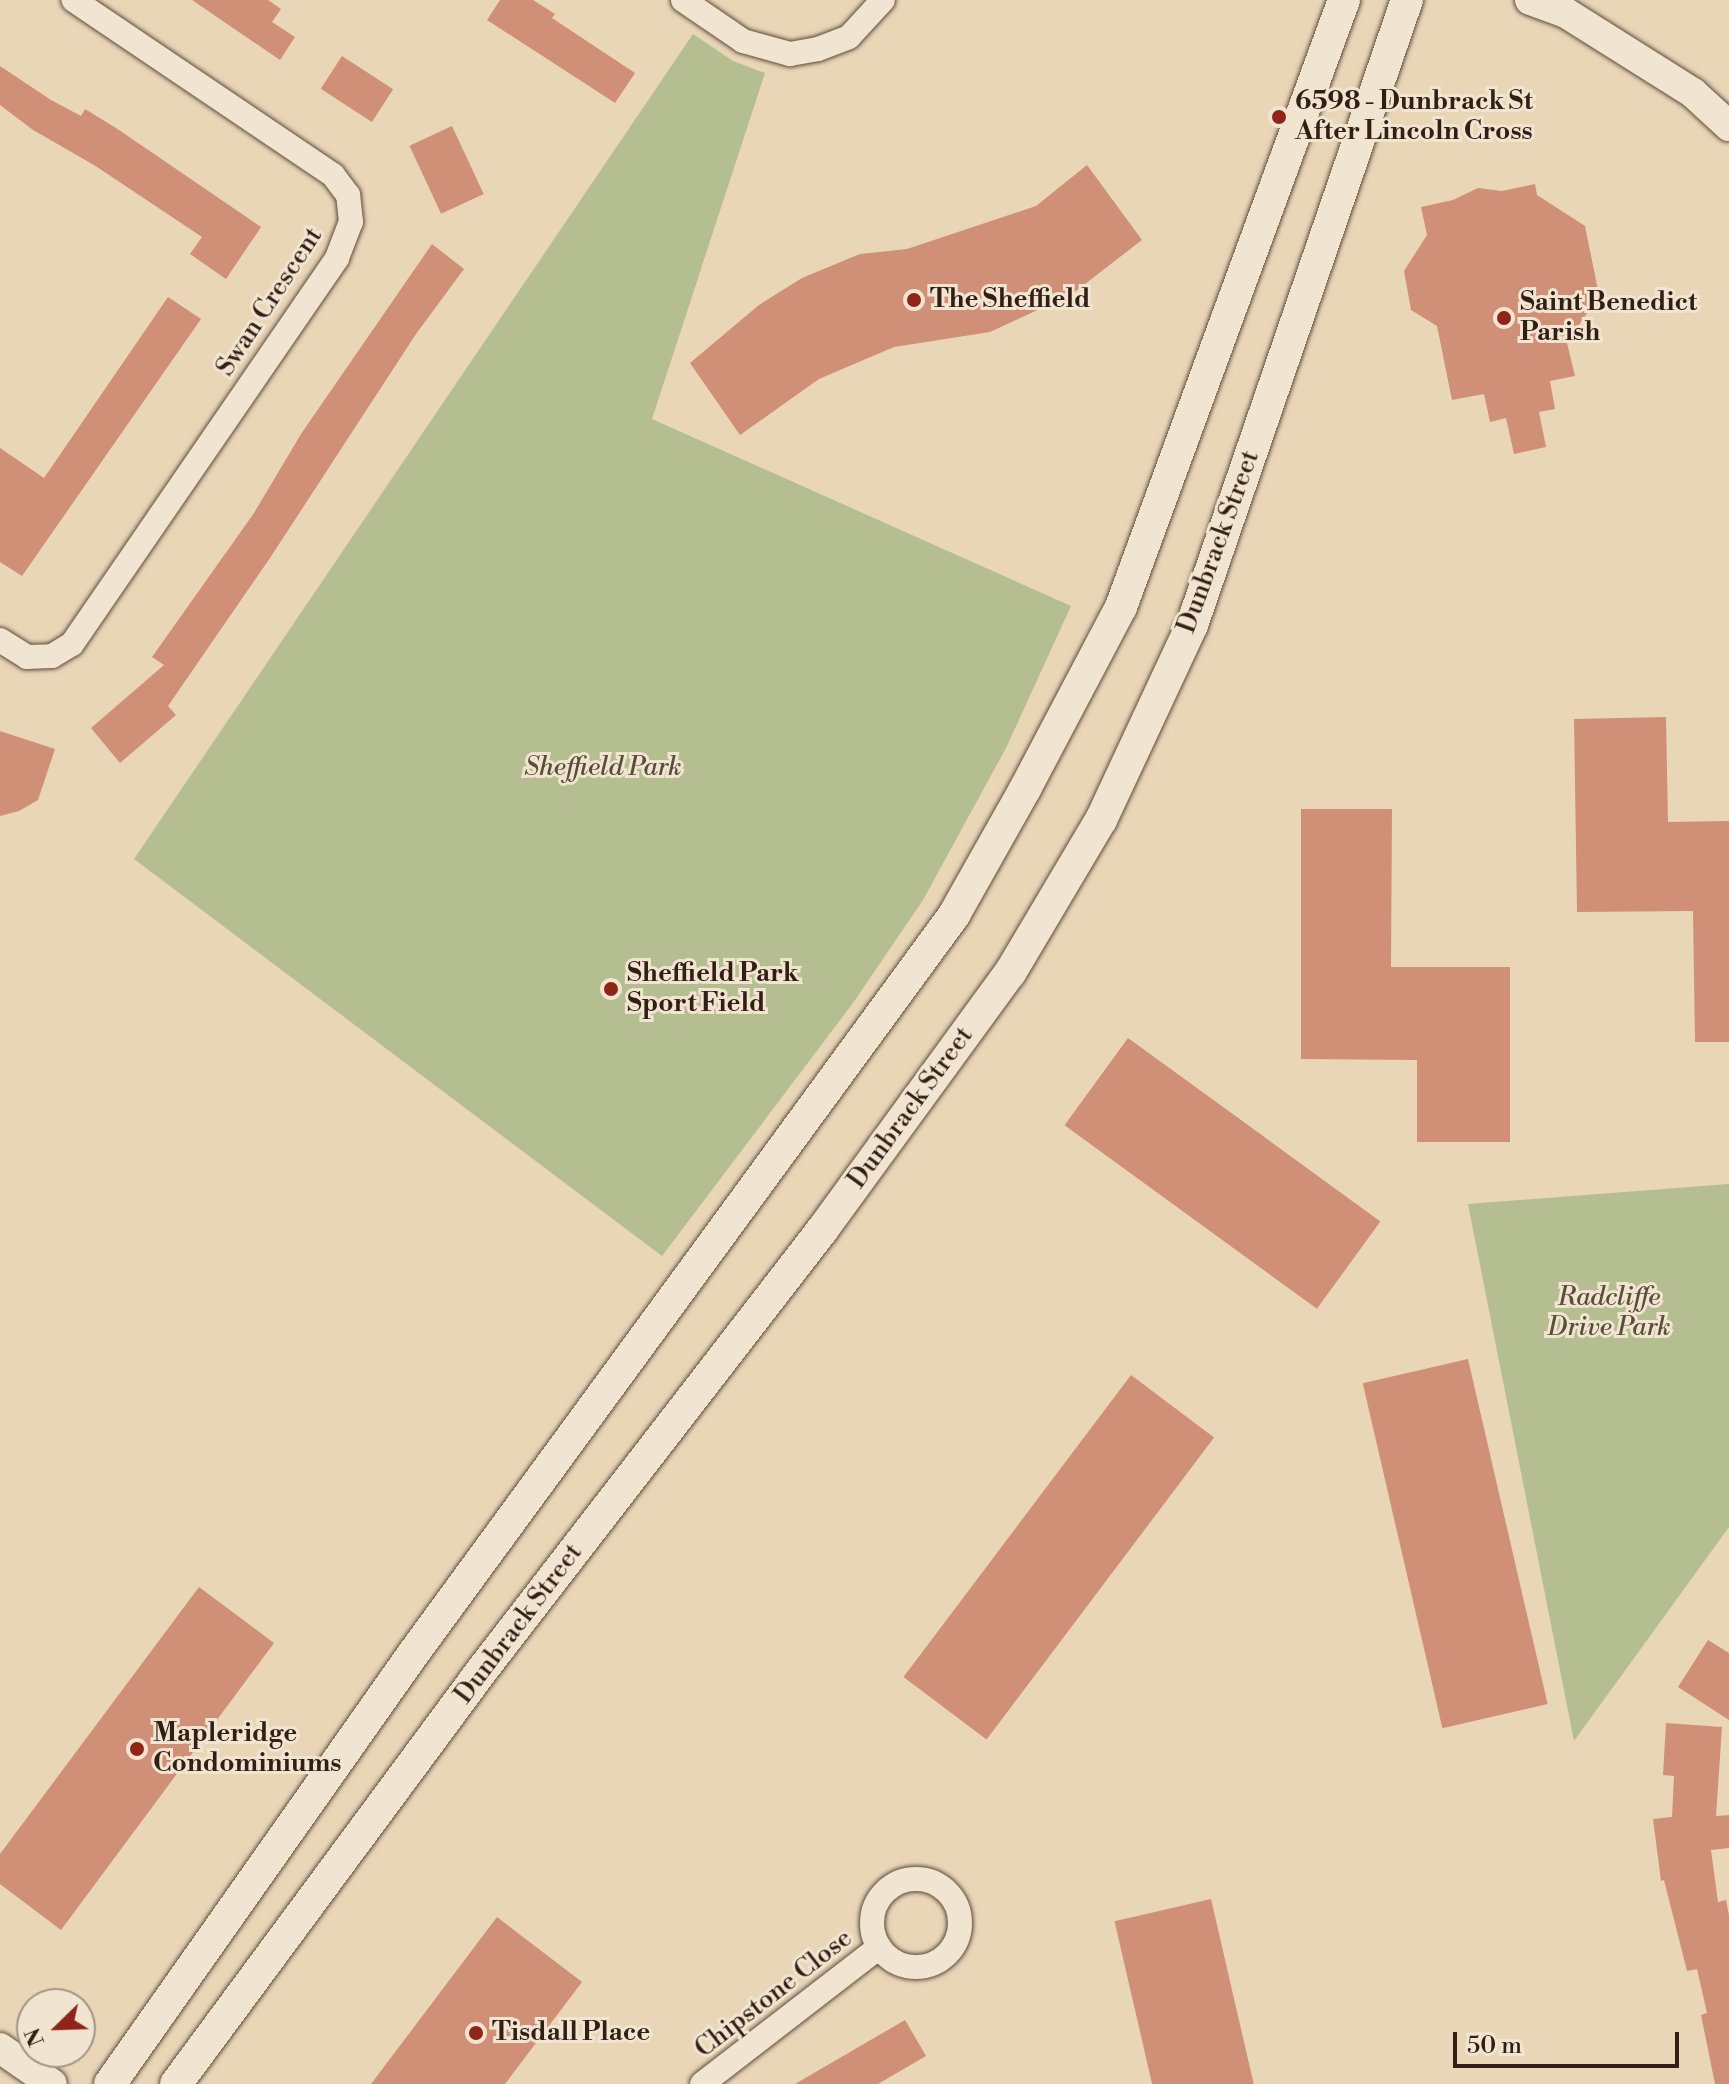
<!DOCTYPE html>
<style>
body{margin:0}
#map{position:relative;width:1729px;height:2084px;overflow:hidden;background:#e9d6b7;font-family:"Libre Bodoni",serif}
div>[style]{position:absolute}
.green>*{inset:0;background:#b4be90}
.building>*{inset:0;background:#d08f77;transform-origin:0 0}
.roads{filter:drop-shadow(0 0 2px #5f4c3d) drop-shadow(0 0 2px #5f4c3d)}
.minor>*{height:24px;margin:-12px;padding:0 12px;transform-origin:12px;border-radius:12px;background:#f1e4d0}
.minor>.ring{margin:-12px;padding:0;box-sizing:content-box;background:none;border:24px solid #f1e4d0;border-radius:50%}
.tertiary>*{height:30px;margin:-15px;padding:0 15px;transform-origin:15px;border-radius:15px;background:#f1e4d0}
.secondary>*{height:32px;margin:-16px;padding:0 16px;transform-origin:16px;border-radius:16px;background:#f1e4d0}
.dots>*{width:22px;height:22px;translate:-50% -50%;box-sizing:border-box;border:4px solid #f1e4d0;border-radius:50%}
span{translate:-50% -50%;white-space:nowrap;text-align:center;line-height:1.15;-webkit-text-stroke:6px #f1e4d0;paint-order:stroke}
.poi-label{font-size:26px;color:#311e14;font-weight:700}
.left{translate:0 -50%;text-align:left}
.street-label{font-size:26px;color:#311e14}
.park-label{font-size:26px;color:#584e39;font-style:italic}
.north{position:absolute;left:16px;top:1988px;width:80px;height:80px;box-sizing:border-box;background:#f1e4d0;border:2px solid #a49585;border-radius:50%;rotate:247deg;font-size:22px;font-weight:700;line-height:32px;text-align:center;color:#311e14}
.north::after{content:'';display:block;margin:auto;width:28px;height:36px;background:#8f2418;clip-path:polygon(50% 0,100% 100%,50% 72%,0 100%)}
.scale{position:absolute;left:1453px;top:2032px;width:226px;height:36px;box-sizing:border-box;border:4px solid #311e14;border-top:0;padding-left:10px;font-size:24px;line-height:28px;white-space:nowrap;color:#311e14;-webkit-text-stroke:6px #f1e4d0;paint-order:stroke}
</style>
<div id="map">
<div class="green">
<i style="clip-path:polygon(693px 34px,733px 61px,765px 73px,652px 419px,1071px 606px,1006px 748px,923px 900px,853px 1003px,662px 1256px,134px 859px)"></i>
<i style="clip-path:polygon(1729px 1184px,1729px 1527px,1574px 1741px,1468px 1204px)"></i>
</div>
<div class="building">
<i style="clip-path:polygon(192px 0,268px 0,281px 9px,272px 22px,295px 37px,280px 60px)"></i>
<i style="clip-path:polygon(500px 0,533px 0,555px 14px,552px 18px,635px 73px,615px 103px,487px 20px)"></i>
<i style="left:342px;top:56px;width:61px;height:39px;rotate:33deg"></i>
<i style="clip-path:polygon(0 66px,51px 100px,81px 116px,85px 109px,116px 128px,261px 227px,226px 279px,190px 254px,202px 237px,94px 165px,33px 130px,0 105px)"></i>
<i style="left:452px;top:126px;width:75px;height:47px;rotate:65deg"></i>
<i style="clip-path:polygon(1087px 165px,1142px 240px,1072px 294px,990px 332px,894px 347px,819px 379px,740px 435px,690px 363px,759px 305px,802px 278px,860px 254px,907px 249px,1036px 206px)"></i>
<i style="clip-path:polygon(1535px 184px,1537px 195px,1585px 226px,1599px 295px,1567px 343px,1575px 376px,1550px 381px,1555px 409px,1539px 412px,1546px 447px,1514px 454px,1506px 418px,1490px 422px,1484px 394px,1452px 400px,1437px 326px,1411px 310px,1404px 271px,1427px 235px,1421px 207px,1453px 200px,1478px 188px,1502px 191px)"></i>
<i style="clip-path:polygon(432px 244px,464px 269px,416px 334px,270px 558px,168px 706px,176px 715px,120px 763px,91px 728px,164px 665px,152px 657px,254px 513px,301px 434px)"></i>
<i style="clip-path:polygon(168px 297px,201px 319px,22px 576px,0 562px,0 448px,44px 478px)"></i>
<i style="clip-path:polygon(1666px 717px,1668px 822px,1729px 821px,1729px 1042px,1695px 1042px,1693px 911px,1577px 912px,1574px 719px)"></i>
<i style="clip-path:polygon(0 731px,55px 749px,38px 800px,19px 811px,0 816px)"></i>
<i style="clip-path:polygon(1301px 809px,1392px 809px,1391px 967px,1510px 967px,1510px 1142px,1417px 1142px,1417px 1060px,1301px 1059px)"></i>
<i style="left:1128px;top:1038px;width:312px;height:108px;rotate:36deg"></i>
<i style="left:1468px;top:1359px;width:354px;height:108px;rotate:77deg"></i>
<i style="left:1131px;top:1375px;width:104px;height:378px;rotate:37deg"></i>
<i style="clip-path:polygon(199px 1587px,274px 1643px,61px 1930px,0 1884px,0 1854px)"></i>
<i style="clip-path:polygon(1708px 1640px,1729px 1653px,1729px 1720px,1678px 1687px)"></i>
<i style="clip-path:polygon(1666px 1723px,1722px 1727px,1716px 1816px,1729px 1815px,1729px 1848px,1711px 1850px,1718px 1902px,1726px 1900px,1729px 1915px,1729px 2084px,1715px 2084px,1701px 2015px,1707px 2013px,1697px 1969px,1687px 1971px,1664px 1880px,1661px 1881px,1653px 1819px,1672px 1817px,1674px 1776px,1663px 1775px)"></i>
<i style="left:1211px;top:1899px;width:190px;height:99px;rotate:77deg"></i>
<i style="clip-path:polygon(497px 1917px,582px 1982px,505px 2084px,371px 2084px)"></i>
<i style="clip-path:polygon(905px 2020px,926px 2056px,878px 2084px,795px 2084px)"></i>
</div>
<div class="roads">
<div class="minor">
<i style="left:683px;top:0;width:73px;rotate:34.3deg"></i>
<i style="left:743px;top:41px;width:49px;rotate:15.5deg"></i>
<i style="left:790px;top:54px;width:28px;rotate:-10deg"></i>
<i style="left:818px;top:49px;width:33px;rotate:-21deg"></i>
<i style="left:849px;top:37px;width:50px;rotate:-47.4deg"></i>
<i style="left:0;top:640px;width:32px;rotate:32deg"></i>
<i style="left:27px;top:657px;width:25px;rotate:-2deg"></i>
<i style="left:52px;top:656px;width:23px;rotate:-31deg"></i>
<i style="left:72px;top:644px;width:468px;rotate:-55.5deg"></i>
<i style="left:337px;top:258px;width:39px;rotate:-69deg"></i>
<i style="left:351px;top:222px;width:27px;rotate:-96deg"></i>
<i style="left:348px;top:195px;width:25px;rotate:-127deg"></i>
<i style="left:333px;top:175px;width:313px;rotate:-146deg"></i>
<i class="ring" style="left:872px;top:1879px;width:64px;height:64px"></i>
<i style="left:702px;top:2084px;width:224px;rotate:-37.7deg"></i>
</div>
<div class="tertiary">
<i style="left:1530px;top:0;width:38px;rotate:20deg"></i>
<i style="left:1566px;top:13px;width:150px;rotate:32.2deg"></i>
<i style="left:1693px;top:93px;width:49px;rotate:42.5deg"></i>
<i style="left:0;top:2048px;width:63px;rotate:34.7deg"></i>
</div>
<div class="secondary">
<i style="left:110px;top:2084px;width:526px;rotate:-54.83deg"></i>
<i style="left:413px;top:1654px;width:916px;rotate:-53.79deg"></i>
<i style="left:954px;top:915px;width:145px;rotate:-60.6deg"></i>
<i style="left:1025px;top:789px;width:206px;rotate:-62.2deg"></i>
<i style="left:1121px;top:607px;width:647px;rotate:-69.83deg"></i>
<i style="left:176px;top:2084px;width:516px;rotate:-53.51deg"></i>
<i style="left:483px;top:1669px;width:556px;rotate:-52.31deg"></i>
<i style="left:823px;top:1229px;width:317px;rotate:-53.9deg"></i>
<i style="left:1010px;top:973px;width:178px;rotate:-59.3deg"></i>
<i style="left:1101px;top:820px;width:215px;rotate:-65deg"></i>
<i style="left:1192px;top:625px;width:661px;rotate:-71.02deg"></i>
</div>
</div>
<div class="dots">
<i style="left:1279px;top:117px;background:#8f2418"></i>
<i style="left:914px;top:300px;background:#8f2418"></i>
<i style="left:1504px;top:318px;background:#8f2418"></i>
<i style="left:611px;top:989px;background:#8f2418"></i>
<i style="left:137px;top:1749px;background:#8f2418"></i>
<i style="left:476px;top:2033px;background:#8f2418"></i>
</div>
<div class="poi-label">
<span class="left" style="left:1295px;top:117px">6598 - Dunbrack St<br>After Lincoln Cross</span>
<span class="left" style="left:930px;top:300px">The Sheffield</span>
<span class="left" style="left:1520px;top:318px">Saint Benedict<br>Parish</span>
<span class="left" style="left:627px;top:989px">Sheffield Park<br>Sport Field</span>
<span class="left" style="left:153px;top:1749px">Mapleridge<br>Condominiums</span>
<span class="left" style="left:492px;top:2033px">Tisdall Place</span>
</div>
<div class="street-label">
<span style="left:270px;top:302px;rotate:-57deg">Swan Crescent</span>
<span style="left:1219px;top:542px;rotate:-70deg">Dunbrack Street</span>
<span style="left:911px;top:1108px;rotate:-54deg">Dunbrack Street</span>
<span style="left:519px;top:1624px;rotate:-53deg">Dunbrack Street</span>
<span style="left:774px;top:1994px;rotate:-38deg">Chipstone Close</span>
</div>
<div class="park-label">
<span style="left:603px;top:768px">Sheffield Park</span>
<span style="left:1609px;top:1313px">Radcliffe<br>Drive Park</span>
</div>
<div class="north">N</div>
<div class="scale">50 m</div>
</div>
